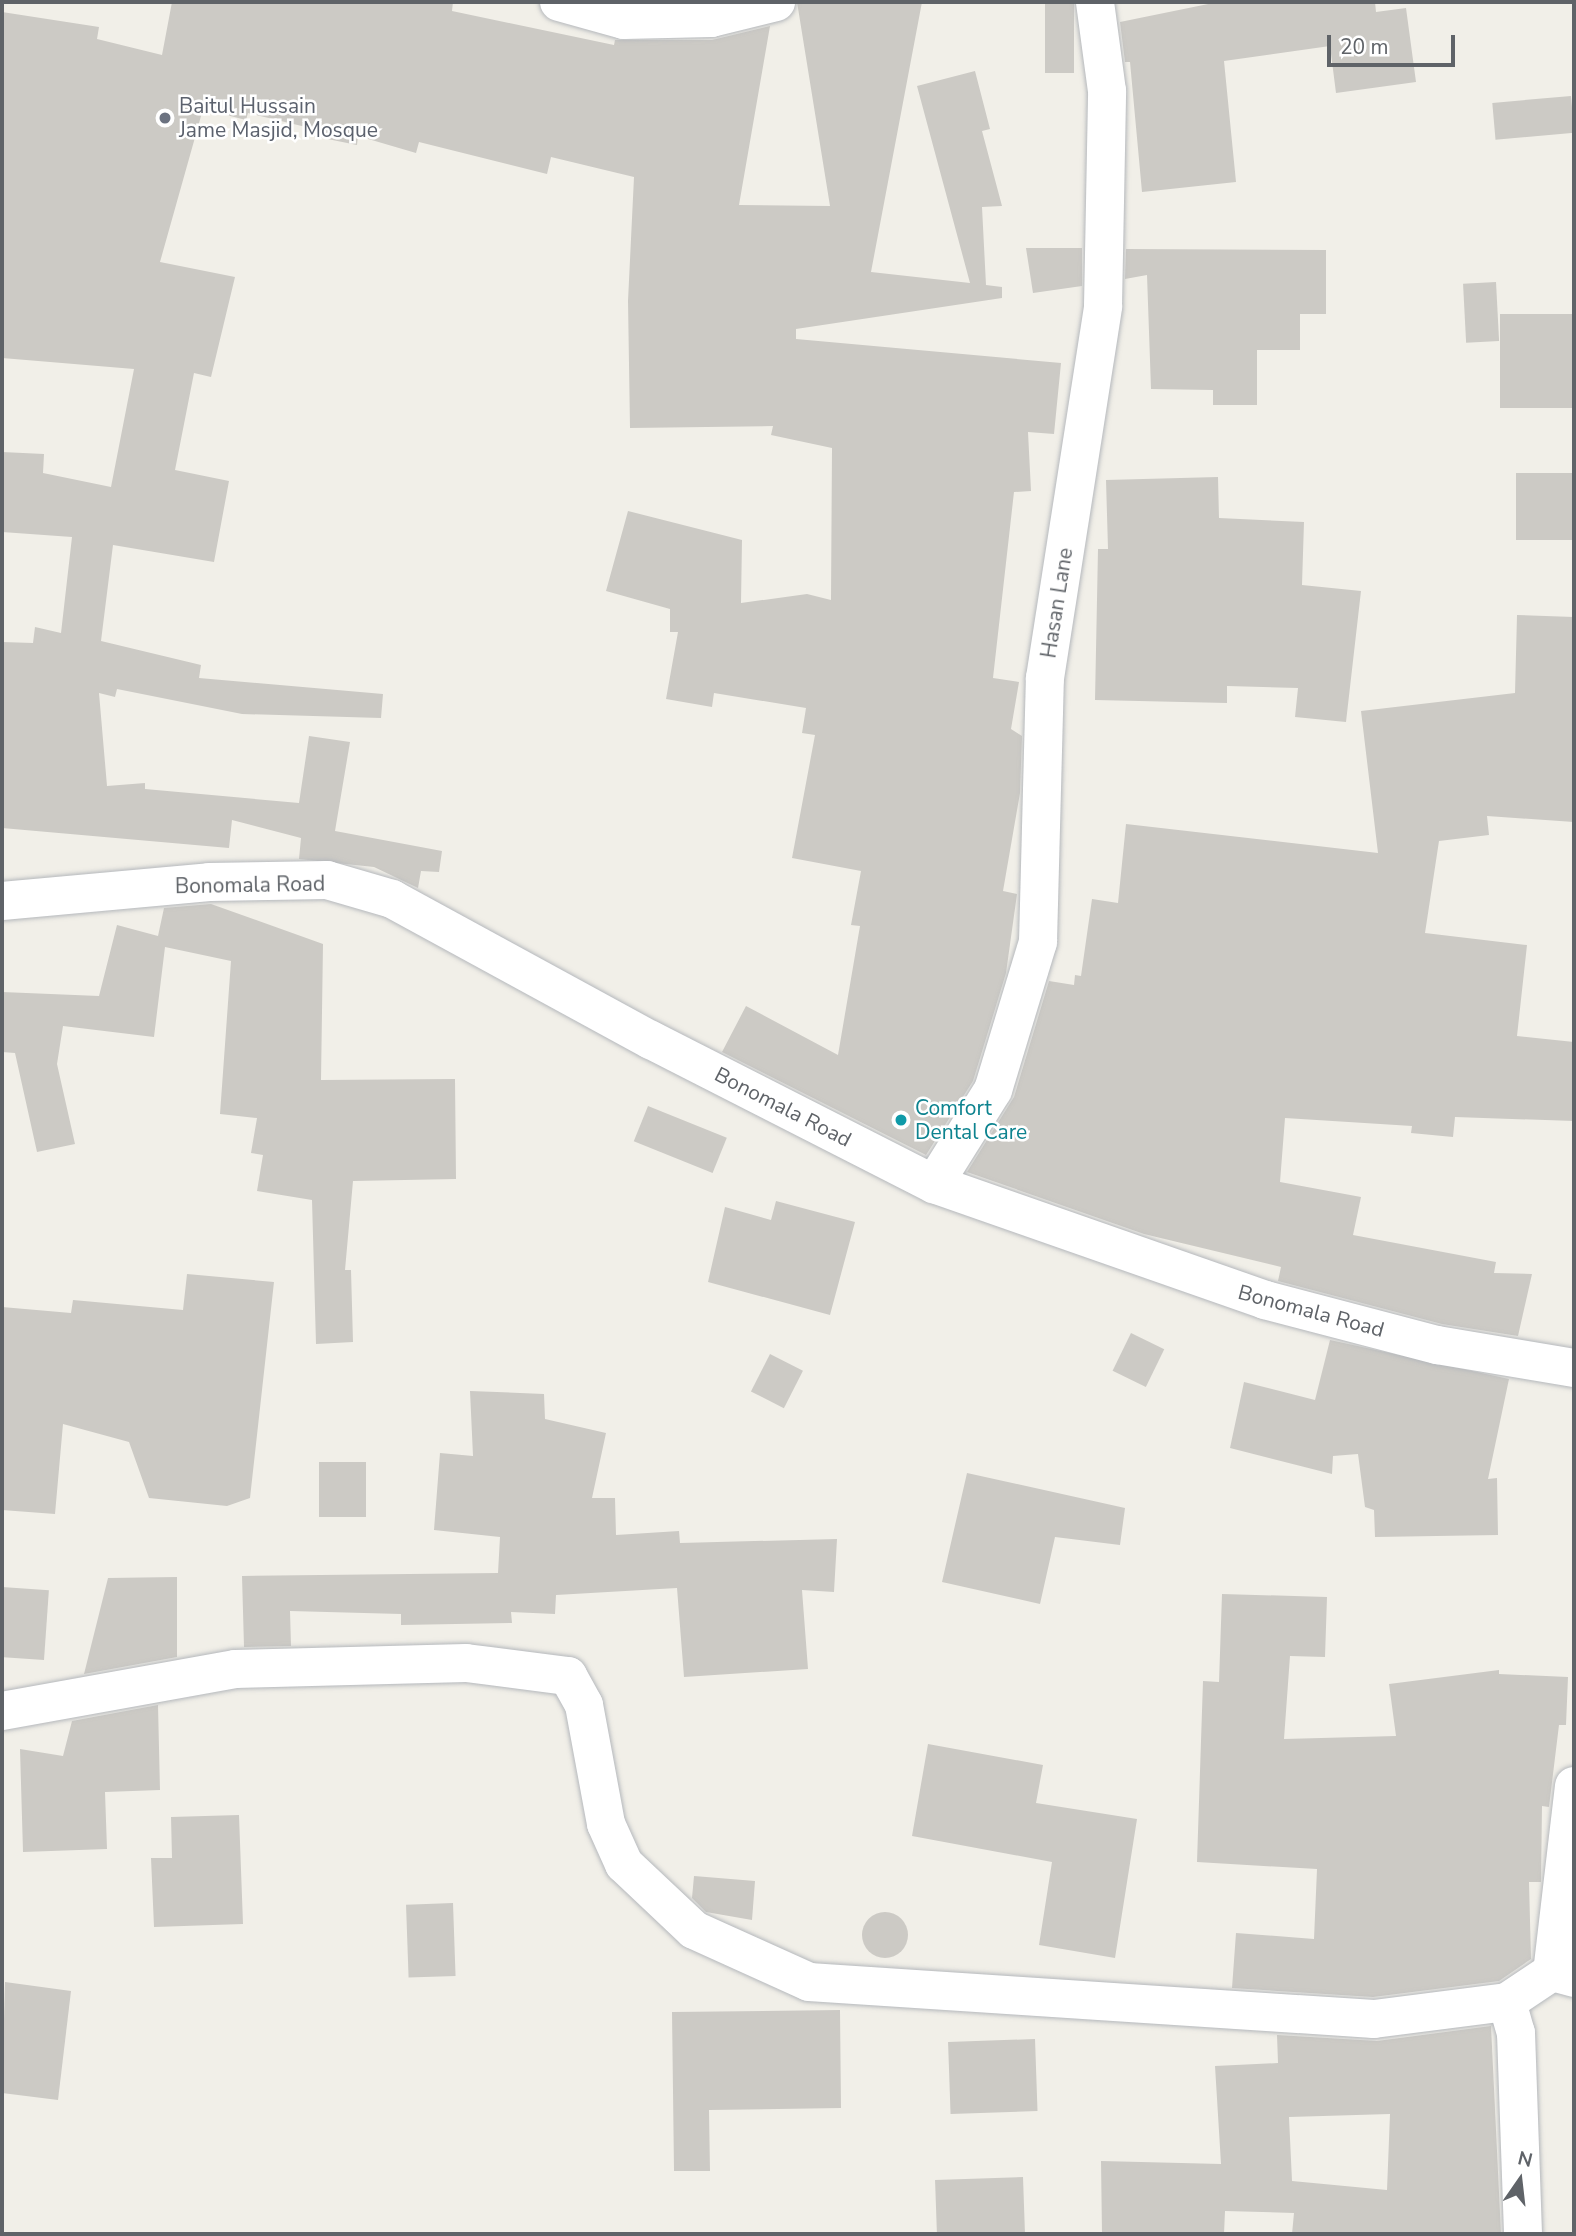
<!DOCTYPE html>
<style>
body{margin:0}
#map{position:relative;width:1576px;height:2236px;overflow:hidden;background:#f1efe8;font-family:"Nunito Sans",sans-serif}
div>[style]{position:absolute}
.building>*{inset:0;background:#cccac5;transform-origin:0 0}
.round{border-radius:50%}
.roads{filter:drop-shadow(0 0 2px #b5b8bc) drop-shadow(0 0 2px #b5b8bc)}
.minor>*{height:38px;margin:-19px;padding:0 19px;transform-origin:19px;border-radius:19px;background:#fff}
.tertiary>*{height:38px;margin:-19px;padding:0 19px;transform-origin:19px;border-radius:19px;background:#fff}
.dots>*{width:19px;height:19px;translate:-50% -50%;box-sizing:border-box;border:4px solid #fff;border-radius:50%}
span{translate:-50% -50%;white-space:nowrap;text-align:center;line-height:1.15;-webkit-text-stroke:5px #fff;paint-order:stroke}
.worship-label{font-size:21px;color:#5b616d}
.left{translate:0 -50%;text-align:left}
.street-label{font-size:21px;color:#5f6368}
.culture-label{font-size:21px;color:#0d838f}
.frame{position:absolute;inset:0;border:4px solid #5f6368;pointer-events:none}
.north{position:absolute;left:1485px;top:2145px;width:70px;height:70px;-webkit-text-stroke:5px #fff;paint-order:stroke;rotate:14deg;font-size:19px;font-weight:700;line-height:28px;text-align:center;color:#5f6368}
.north::after{content:'';display:block;margin:auto;width:24px;height:32px;background:#5f6368;clip-path:polygon(50% 0,100% 100%,50% 72%,0 100%)}
.scale{position:absolute;left:1327px;top:35px;width:128px;height:32px;box-sizing:border-box;border:4px solid #5f6368;border-top:0;padding-left:9px;font-size:21px;line-height:24px;white-space:nowrap;color:#5f6368;-webkit-text-stroke:5px #fff;paint-order:stroke}
</style>
<div id="map">
<div class="building">
<i style="clip-path:polygon(172px 2px,453px 2px,452px 11px,614px 45px,615px 40px,712px 40px,770px 26px,739px 205px,830px 206px,797px 2px,922px 2px,871px 272px,970px 283px,917px 86px,975px 71px,990px 129px,982px 131px,1002px 206px,982px 207px,986px 285px,1002px 287px,1002px 298px,796px 329px,796px 339px,1061px 363px,1054px 434px,1028px 432px,1031px 491px,1014px 492px,993px 678px,1019px 682px,1011px 729px,1022px 736px,1020px 793px,1003px 891px,1017px 894px,1006px 973px,973px 1081px,926px 1155px,722px 1052px,746px 1006px,838px 1055px,860px 926px,851px 925px,861px 871px,792px 858px,815px 735px,802px 733px,806px 708px,714px 693px,712px 707px,666px 699px,678px 632px,670px 632px,670px 609px,606px 591px,628px 511px,742px 540px,741px 603px,807px 594px,831px 600px,832px 448px,771px 435px,773px 426px,630px 428px,628px 301px,634px 177px,551px 157px,547px 174px,419px 142px,416px 153px,358px 136px,357px 145px,308px 135px,310px 128px,248px 113px,246px 120px,203px 109px,160px 262px,235px 277px,211px 377px,194px 373px,175px 470px,229px 481px,214px 562px,113px 545px,101px 641px,201px 665px,199px 678px,383px 694px,381px 718px,242px 714px,117px 689px,115px 697px,99px 693px,107px 786px,145px 783px,145px 789px,299px 803px,309px 736px,350px 742px,335px 831px,442px 851px,439px 872px,421px 871px,418px 888px,374px 867px,299px 859px,301px 838px,232px 820px,229px 848px,2px 828px,2px 642px,33px 643px,35px 627px,61px 633px,72px 537px,2px 532px,2px 452px,44px 454px,43px 473px,111px 487px,134px 369px,2px 358px,2px 12px,99px 27px,97px 39px,162px 55px)"></i>
<i style="left:1045px;top:2px;width:29px;height:71px"></i>
<i style="clip-path:polygon(1218px 2px,1375px 2px,1376px 12px,1406px 8px,1416px 82px,1336px 93px,1330px 46px,1224px 61px,1236px 182px,1142px 192px,1130px 62px,1125px 62px,1120px 22px)"></i>
<i style="left:1571px;top:96px;width:37px;height:79px;rotate:85deg"></i>
<i style="clip-path:polygon(1026px 248px,1082px 248px,1082px 286px,1033px 293px)"></i>
<i style="clip-path:polygon(1126px 249px,1326px 250px,1326px 314px,1300px 314px,1300px 350px,1257px 350px,1257px 405px,1213px 405px,1213px 390px,1151px 389px,1147px 275px,1125px 279px)"></i>
<i style="left:1496px;top:282px;width:59px;height:33px;rotate:87deg"></i>
<i style="left:1574px;top:314px;width:94px;height:74px;rotate:90deg"></i>
<i style="left:1574px;top:473px;width:67px;height:58px;rotate:90deg"></i>
<i style="clip-path:polygon(1218px 477px,1219px 518px,1304px 522px,1302px 585px,1361px 591px,1346px 722px,1295px 717px,1298px 688px,1227px 686px,1227px 703px,1095px 700px,1098px 549px,1108px 549px,1106px 480px)"></i>
<i style="clip-path:polygon(1517px 615px,1574px 617px,1574px 822px,1487px 816px,1489px 835px,1439px 841px,1425px 933px,1527px 945px,1517px 1036px,1574px 1042px,1574px 1121px,1455px 1117px,1453px 1137px,1411px 1133px,1412px 1126px,1285px 1118px,1280px 1182px,1361px 1197px,1353px 1235px,1496px 1262px,1494px 1273px,1532px 1274px,1518px 1336px,1442px 1324px,1278px 1281px,1281px 1267px,1144px 1234px,967px 1172px,1014px 1097px,1049px 981px,1074px 985px,1075px 975px,1081px 976px,1092px 899px,1118px 903px,1126px 824px,1378px 853px,1361px 711px,1515px 693px)"></i>
<i style="clip-path:polygon(211px 904px,323px 944px,321px 1080px,455px 1079px,456px 1179px,353px 1181px,345px 1270px,351px 1270px,353px 1342px,316px 1344px,312px 1200px,257px 1191px,263px 1155px,251px 1153px,257px 1118px,220px 1114px,231px 961px,165px 947px,154px 1037px,63px 1026px,57px 1064px,75px 1144px,37px 1152px,15px 1053px,2px 1052px,2px 992px,99px 996px,117px 925px,158px 936px,164px 908px)"></i>
<i style="left:648px;top:1106px;width:85px;height:38px;rotate:22deg"></i>
<i style="clip-path:polygon(776px 1201px,855px 1222px,830px 1315px,708px 1282px,725px 1207px,771px 1220px)"></i>
<i style="clip-path:polygon(187px 1274px,274px 1282px,250px 1498px,227px 1506px,149px 1498px,129px 1442px,63px 1424px,55px 1514px,2px 1510px,2px 1307px,71px 1313px,73px 1300px,183px 1310px)"></i>
<i style="left:1131px;top:1333px;width:37px;height:42px;rotate:26deg"></i>
<i style="clip-path:polygon(1330px 1340px,1509px 1379px,1488px 1479px,1497px 1478px,1498px 1535px,1375px 1537px,1374px 1510px,1365px 1507px,1358px 1454px,1333px 1456px,1332px 1474px,1230px 1448px,1244px 1382px,1315px 1400px)"></i>
<i style="left:770px;top:1354px;width:37px;height:42px;rotate:27deg"></i>
<i style="clip-path:polygon(470px 1391px,544px 1394px,545px 1419px,606px 1433px,592px 1498px,615px 1498px,616px 1535px,679px 1531px,680px 1543px,837px 1539px,834px 1592px,802px 1590px,808px 1669px,684px 1677px,677px 1588px,556px 1595px,555px 1614px,511px 1612px,512px 1623px,401px 1625px,401px 1614px,290px 1611px,291px 1646px,244px 1647px,242px 1576px,498px 1573px,500px 1537px,434px 1530px,440px 1453px,473px 1456px)"></i>
<i style="left:319px;top:1462px;width:47px;height:55px"></i>
<i style="clip-path:polygon(967px 1473px,1125px 1508px,1120px 1545px,1055px 1537px,1040px 1604px,942px 1582px)"></i>
<i style="clip-path:polygon(177px 1577px,177px 1657px,84px 1674px,108px 1578px)"></i>
<i style="left:2px;top:1587px;width:47px;height:70px;rotate:4deg"></i>
<i style="clip-path:polygon(1222px 1594px,1327px 1597px,1325px 1657px,1290px 1656px,1284px 1739px,1396px 1736px,1389px 1684px,1499px 1670px,1499px 1674px,1568px 1677px,1566px 1725px,1559px 1725px,1549px 1807px,1542px 1806px,1541px 1882px,1529px 1882px,1531px 1959px,1499px 1981px,1373px 1997px,1232px 1988px,1236px 1933px,1314px 1939px,1317px 1869px,1197px 1862px,1203px 1681px,1219px 1682px)"></i>
<i style="clip-path:polygon(158px 1705px,160px 1790px,105px 1792px,107px 1849px,23px 1852px,20px 1749px,63px 1756px,72px 1721px)"></i>
<i style="clip-path:polygon(928px 1744px,1043px 1765px,1036px 1803px,1137px 1819px,1115px 1958px,1039px 1945px,1052px 1862px,912px 1836px)"></i>
<i style="clip-path:polygon(239px 1815px,243px 1924px,154px 1927px,151px 1858px,172px 1858px,171px 1817px)"></i>
<i style="clip-path:polygon(694px 1876px,755px 1881px,752px 1920px,706px 1912px,692px 1898px)"></i>
<i style="left:453px;top:1903px;width:73px;height:47px;rotate:88deg"></i>
<i class="round" style="left:862px;top:1912px;width:46px;height:46px"></i>
<i style="clip-path:polygon(5px 1982px,71px 1991px,58px 2100px,2px 2093px)"></i>
<i style="clip-path:polygon(840px 2010px,841px 2108px,709px 2110px,710px 2171px,674px 2171px,672px 2012px)"></i>
<i style="clip-path:polygon(evenodd,1491px 2026px,1501px 2234px,1292px 2234px,1294px 2213px,1225px 2211px,1224px 2234px,1102px 2234px,1101px 2161px,1221px 2164px,1215px 2066px,1278px 2063px,1277px 2035px,1377px 2041px,1491px 2026px,1390px 2114px,1387px 2190px,1292px 2181px,1289px 2117px,1390px 2114px)"></i>
<i style="left:1035px;top:2039px;width:72px;height:87px;rotate:88deg"></i>
<i style="left:1023px;top:2177px;width:57px;height:88px;rotate:88deg"></i>
</div>
<div class="roads">
<div class="minor">
<i style="left:559px;top:2px;width:67px;rotate:15.5deg"></i>
<i style="left:624px;top:20px;width:87px;rotate:-1.3deg"></i>
<i style="left:711px;top:18px;width:67px;rotate:-13.8deg"></i>
<i style="left:934px;top:1184px;width:111px;rotate:-57.9deg"></i>
<i style="left:993px;top:1090px;width:155px;rotate:-73.1deg"></i>
<i style="left:1038px;top:942px;width:264px;rotate:-88.5deg"></i>
<i style="left:1045px;top:678px;width:376px;rotate:-81.1deg"></i>
<i style="left:1103px;top:306px;width:215px;rotate:-88.9deg"></i>
<i style="left:1107px;top:91px;width:90px;rotate:-97.7deg"></i>
<i style="left:2px;top:1711px;width:237px;rotate:-10.2deg"></i>
<i style="left:235px;top:1669px;width:231px;rotate:-1.5deg"></i>
<i style="left:466px;top:1663px;width:103px;rotate:7.3deg"></i>
<i style="left:568px;top:1676px;width:33px;rotate:61deg"></i>
<i style="left:584px;top:1705px;width:121px;rotate:79.5deg"></i>
<i style="left:606px;top:1824px;width:44px;rotate:65.8deg"></i>
<i style="left:624px;top:1864px;width:96px;rotate:43.3deg"></i>
<i style="left:694px;top:1930px;width:126px;rotate:24.3deg"></i>
<i style="left:809px;top:1982px;width:566px;rotate:3.75deg"></i>
<i style="left:1374px;top:2019px;width:134px;rotate:-7.3deg"></i>
<i style="left:1507px;top:2002px;width:54px;rotate:-33.7deg"></i>
<i style="left:1574px;top:1786px;width:187px;rotate:96.7deg"></i>
<i style="left:1552px;top:1972px;width:23px;rotate:15deg"></i>
<i style="left:1507px;top:2002px;width:32px;rotate:74deg"></i>
<i style="left:1516px;top:2033px;width:201px;rotate:88deg"></i>
</div>
<div class="tertiary">
<i style="left:2px;top:901px;width:208px;rotate:-5.2deg"></i>
<i style="left:209px;top:882px;width:118px;rotate:-1deg"></i>
<i style="left:327px;top:880px;width:68px;rotate:16.3deg"></i>
<i style="left:392px;top:899px;width:295px;rotate:28.6deg"></i>
<i style="left:651px;top:1040px;width:318px;rotate:27deg"></i>
<i style="left:934px;top:1184px;width:351px;rotate:19.3deg"></i>
<i style="left:1265px;top:1300px;width:178px;rotate:14.7deg"></i>
<i style="left:1437px;top:1345px;width:139px;rotate:9.5deg"></i>
</div>
</div>
<div class="dots">
<i style="left:165px;top:118px;background:#6b7280"></i>
<i style="left:901px;top:1120px;background:#0f9aa8"></i>
</div>
<div class="worship-label">
<span class="left" style="left:179px;top:118px">Baitul Hussain<br>Jame Masjid, Mosque</span>
</div>
<div class="street-label">
<span style="left:1057px;top:603px;rotate:-81deg">Hasan Lane</span>
<span style="left:250px;top:885px;rotate:-1deg">Bonomala Road</span>
<span style="left:783px;top:1107px;rotate:27deg">Bonomala Road</span>
<span style="left:1311px;top:1311px;rotate:15deg">Bonomala Road</span>
</div>
<div class="culture-label">
<span class="left" style="left:915px;top:1120px">Comfort<br>Dental Care</span>
</div>
<div class="frame"></div>
<div class="north">N</div>
<div class="scale">20 m</div>
</div>
